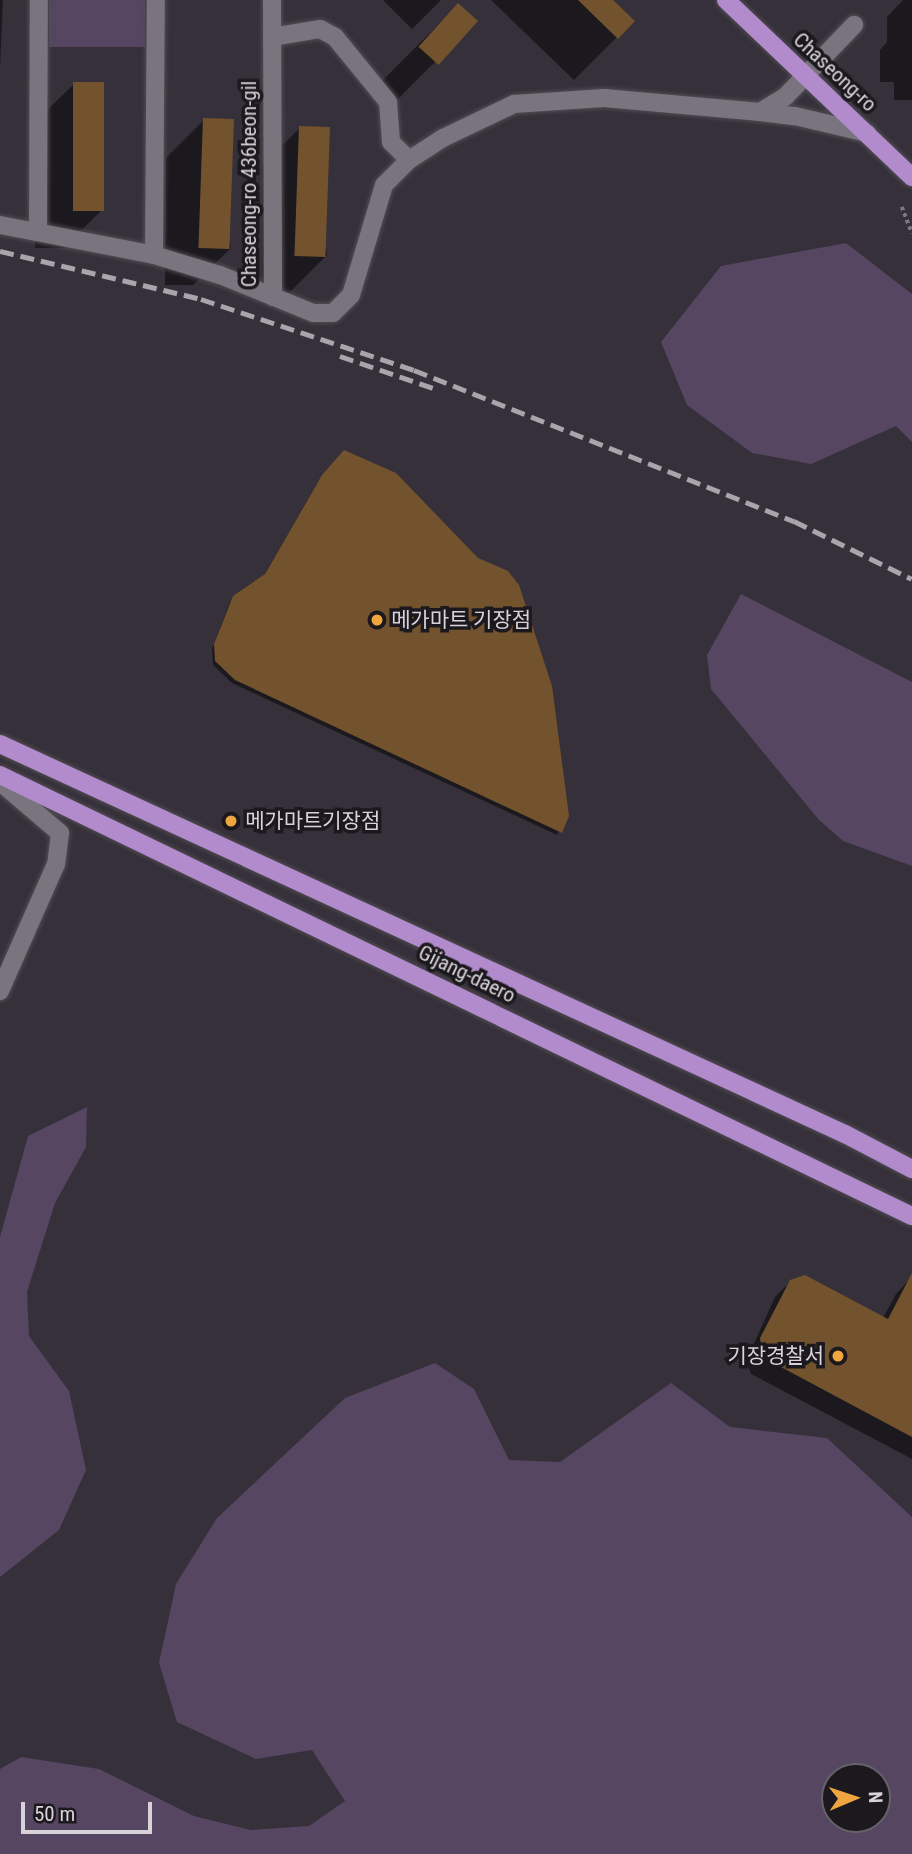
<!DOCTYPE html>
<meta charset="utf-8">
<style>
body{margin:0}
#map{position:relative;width:912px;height:1854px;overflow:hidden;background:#353039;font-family:"Roboto Condensed","Noto Sans KR",sans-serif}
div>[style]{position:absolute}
.green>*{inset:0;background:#564661;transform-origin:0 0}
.shadow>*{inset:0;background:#0007;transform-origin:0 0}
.building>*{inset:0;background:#72532d;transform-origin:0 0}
.path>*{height:3.5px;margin-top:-1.75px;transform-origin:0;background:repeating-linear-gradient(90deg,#7e7981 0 3.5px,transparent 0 7px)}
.roads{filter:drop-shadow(0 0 2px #514c54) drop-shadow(0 0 2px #514c54)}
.minor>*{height:18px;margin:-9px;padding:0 9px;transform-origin:9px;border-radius:9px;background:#7a747f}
.major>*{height:18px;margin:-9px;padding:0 9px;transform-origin:9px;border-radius:9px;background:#b18bcb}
.rail>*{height:5px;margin-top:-2.5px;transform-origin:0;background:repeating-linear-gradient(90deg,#a9a5ac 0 14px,transparent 0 21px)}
.dots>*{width:19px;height:19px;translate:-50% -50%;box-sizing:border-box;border:4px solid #1b191d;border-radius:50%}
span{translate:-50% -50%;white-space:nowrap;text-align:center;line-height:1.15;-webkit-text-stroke:7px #1b191d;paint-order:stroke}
.street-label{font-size:21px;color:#d7d3d9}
.poi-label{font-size:21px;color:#d7d3d9}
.left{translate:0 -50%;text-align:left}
.right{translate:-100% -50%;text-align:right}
.north{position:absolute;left:821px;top:1763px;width:70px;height:70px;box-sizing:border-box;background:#1b191d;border:2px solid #666368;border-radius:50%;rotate:88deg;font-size:19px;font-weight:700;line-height:28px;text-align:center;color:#d7d3d9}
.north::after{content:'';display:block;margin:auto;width:24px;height:32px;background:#f0a63e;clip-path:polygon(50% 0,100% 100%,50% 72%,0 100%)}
.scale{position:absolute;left:21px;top:1802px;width:131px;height:32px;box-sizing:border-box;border:4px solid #d7d3d9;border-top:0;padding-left:9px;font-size:21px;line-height:24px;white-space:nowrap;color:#d7d3d9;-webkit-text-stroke:5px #1b191d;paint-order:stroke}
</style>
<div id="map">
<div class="green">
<i style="left:49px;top:0;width:96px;height:47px"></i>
<i style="clip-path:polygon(846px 243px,912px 294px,912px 442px,896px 426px,811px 464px,752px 453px,687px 405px,661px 342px,721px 266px)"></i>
<i style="clip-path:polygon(741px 594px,912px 682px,912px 866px,843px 841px,819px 820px,711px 689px,707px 655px)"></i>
<i style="clip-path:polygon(87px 1107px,86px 1147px,55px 1203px,27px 1292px,29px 1336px,69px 1391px,86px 1470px,59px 1530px,0 1577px,0 1237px,28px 1136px)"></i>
<i style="clip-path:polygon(evenodd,435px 1363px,474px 1389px,509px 1460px,560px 1462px,671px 1383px,730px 1427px,827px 1438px,912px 1517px,912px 1854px,0 1854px,0 1769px,21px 1757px,99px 1769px,194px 1816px,251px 1830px,309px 1826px,345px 1801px,312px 1750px,256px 1759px,177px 1722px,159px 1663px,176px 1584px,217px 1518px,345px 1398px,435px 1363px,835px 1777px,877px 1777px,877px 1819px,835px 1819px,835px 1777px)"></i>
</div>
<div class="shadow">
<i style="clip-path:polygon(0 0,3px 0,0 68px)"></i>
<i style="clip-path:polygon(383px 0,441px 0,412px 29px)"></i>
<i style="clip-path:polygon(491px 0,610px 0,617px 37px,574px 80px)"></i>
<i style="clip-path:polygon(903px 0,912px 0,912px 100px,894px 100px,894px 82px,880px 82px,880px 50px,887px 42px,887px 17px)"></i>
<i style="left:458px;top:5px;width:24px;height:110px;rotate:45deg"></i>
<i style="clip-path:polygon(74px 84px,101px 211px,63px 248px,35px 248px,36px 121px)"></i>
<i style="clip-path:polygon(204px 120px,231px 248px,193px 285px,165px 285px,166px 158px)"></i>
<i style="clip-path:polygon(300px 128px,327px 255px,289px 293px,261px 292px,262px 165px)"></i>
<i style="clip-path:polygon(319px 480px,567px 816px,557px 835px,232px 683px,213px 665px,212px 649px,230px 602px,263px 577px)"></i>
<i style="clip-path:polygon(911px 1278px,912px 1459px,751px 1374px,746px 1361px,775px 1297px,791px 1281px,883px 1318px,896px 1294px)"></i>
</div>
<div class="building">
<i style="clip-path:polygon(578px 0,613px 0,635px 21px,618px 39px)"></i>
<i style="left:458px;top:3px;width:27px;height:59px;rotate:42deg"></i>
<i style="left:73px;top:82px;width:31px;height:129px"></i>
<i style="left:203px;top:118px;width:31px;height:130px;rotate:2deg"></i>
<i style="left:299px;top:126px;width:31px;height:130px;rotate:2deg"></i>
<i style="clip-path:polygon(344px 450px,396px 473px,478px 558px,508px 571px,519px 585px,552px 686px,569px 816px,562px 833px,235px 680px,215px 661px,214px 644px,233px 596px,265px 574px,322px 475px)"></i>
<i style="clip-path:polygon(912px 1273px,912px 1437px,766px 1359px,762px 1353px,760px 1338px,790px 1280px,805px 1275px,888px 1319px)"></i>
</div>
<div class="path">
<i style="left:902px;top:207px;width:28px;rotate:69deg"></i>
</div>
<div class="roads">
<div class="minor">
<i style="left:272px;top:0;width:297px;rotate:89.8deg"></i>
<i style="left:272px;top:37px;width:49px;rotate:-9.5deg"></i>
<i style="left:320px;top:29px;width:17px;rotate:28deg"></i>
<i style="left:335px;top:37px;width:84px;rotate:50.8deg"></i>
<i style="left:388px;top:102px;width:40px;rotate:85.7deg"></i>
<i style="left:391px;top:142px;width:25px;rotate:45deg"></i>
<i style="left:760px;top:112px;width:35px;rotate:7deg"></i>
<i style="left:795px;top:116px;width:74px;rotate:13.3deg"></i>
<i style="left:0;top:225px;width:157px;rotate:11deg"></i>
<i style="left:154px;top:255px;width:69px;rotate:16.9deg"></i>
<i style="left:220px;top:275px;width:100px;rotate:22.2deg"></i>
<i style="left:313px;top:313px;width:20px"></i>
<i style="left:333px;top:313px;width:25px;rotate:-45deg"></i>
<i style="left:351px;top:295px;width:115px;rotate:-73.3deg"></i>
<i style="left:384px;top:185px;width:35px;rotate:-45deg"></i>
<i style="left:409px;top:160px;width:40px;rotate:-32.9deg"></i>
<i style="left:443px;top:138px;width:79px;rotate:-25.6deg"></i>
<i style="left:514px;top:104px;width:90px;rotate:-3.8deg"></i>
<i style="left:604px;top:98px;width:157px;rotate:5.1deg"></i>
<i style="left:760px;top:112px;width:29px;rotate:-31deg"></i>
<i style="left:785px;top:97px;width:100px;rotate:-46.2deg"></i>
<i style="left:38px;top:232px;width:232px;rotate:-89.8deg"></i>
<i style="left:154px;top:255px;width:255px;rotate:-89.6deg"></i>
<i style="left:0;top:782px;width:79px;rotate:40.4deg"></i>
<i style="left:60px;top:833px;width:31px;rotate:97deg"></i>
<i style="left:56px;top:864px;width:139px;rotate:113.8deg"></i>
</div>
<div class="major">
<i style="left:726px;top:0;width:257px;rotate:43.6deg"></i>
<i style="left:0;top:744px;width:931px;rotate:24.78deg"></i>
<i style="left:845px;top:1134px;width:76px;rotate:27.6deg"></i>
<i style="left:0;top:775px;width:1013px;rotate:25.81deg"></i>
</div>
</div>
<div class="rail">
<i style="left:0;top:251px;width:207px;rotate:13.4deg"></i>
<i style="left:201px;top:299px;width:225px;rotate:18.4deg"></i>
<i style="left:414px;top:370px;width:409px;rotate:21.7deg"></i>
<i style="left:794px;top:521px;width:131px;rotate:26.2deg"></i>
<i style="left:340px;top:356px;width:102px;rotate:19deg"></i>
</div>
<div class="dots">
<i style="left:377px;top:620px;background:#f0a63e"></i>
<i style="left:231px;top:821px;background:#f0a63e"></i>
<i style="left:838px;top:1356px;background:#f0a63e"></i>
</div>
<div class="street-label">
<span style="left:835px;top:72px;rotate:43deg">Chaseong-ro</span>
<span style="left:249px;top:184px;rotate:-90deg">Chaseong-ro 436beon-gil</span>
<span style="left:467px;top:974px;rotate:26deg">Gijang-daero</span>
</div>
<div class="poi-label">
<span class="left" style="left:391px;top:620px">메가마트 기장점</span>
<span class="left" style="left:245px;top:821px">메가마트기장점</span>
<span class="right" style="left:824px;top:1356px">기장경찰서</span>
</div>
<div class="north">N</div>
<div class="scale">50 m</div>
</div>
